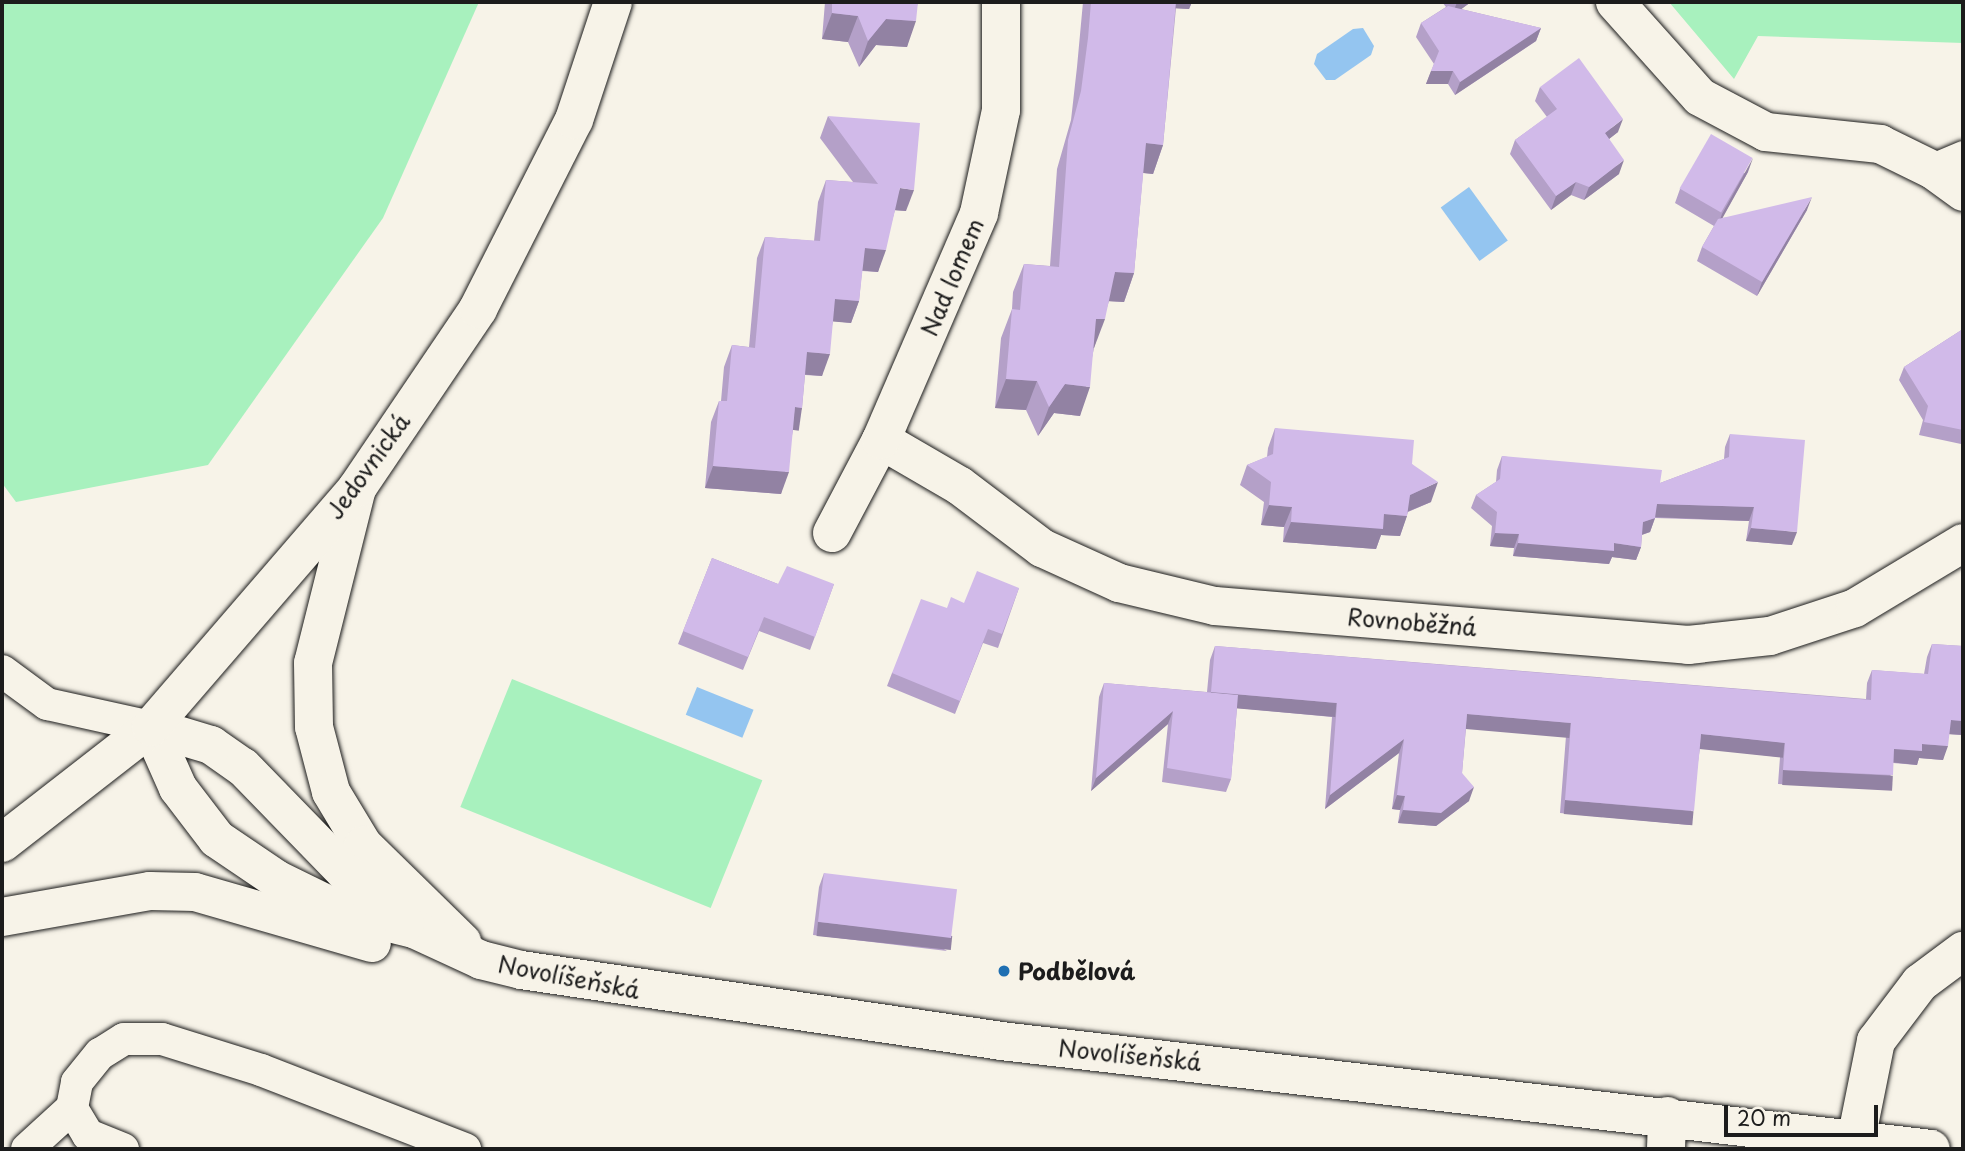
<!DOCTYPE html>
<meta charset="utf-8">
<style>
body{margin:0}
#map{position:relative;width:1965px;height:1151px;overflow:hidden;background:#f7f3e8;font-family:"Playpen Sans",sans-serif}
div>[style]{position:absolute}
.green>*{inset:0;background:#a8f1be;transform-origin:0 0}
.water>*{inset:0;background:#94c5f0;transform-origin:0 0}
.roads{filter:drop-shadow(0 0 2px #1c1c1c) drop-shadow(0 0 2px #1c1c1c)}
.service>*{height:32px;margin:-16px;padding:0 16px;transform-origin:16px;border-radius:16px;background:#f7f3e8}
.minor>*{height:38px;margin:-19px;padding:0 19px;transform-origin:19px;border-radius:19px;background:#f7f3e8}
.tertiary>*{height:38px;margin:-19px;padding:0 19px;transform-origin:19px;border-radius:19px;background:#f7f3e8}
.secondary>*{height:38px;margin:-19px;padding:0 19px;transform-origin:19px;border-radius:19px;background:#f7f3e8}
.wall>*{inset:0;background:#b4a0c8}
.shaded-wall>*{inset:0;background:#9282a3;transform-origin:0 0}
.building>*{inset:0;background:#d1bae9;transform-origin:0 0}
.dots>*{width:19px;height:19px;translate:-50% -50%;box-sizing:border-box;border:4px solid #f7f3e8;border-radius:50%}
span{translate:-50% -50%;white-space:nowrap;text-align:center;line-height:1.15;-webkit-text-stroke:5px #f7f3e8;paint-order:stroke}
.street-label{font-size:23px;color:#1c1c1c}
.poi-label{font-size:23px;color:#1c1c1c;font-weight:700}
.left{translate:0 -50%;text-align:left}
.frame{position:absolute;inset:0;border:4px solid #1c1c1c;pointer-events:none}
.scale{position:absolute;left:1724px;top:1105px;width:154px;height:32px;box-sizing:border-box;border:4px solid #1c1c1c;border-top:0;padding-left:9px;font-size:21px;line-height:24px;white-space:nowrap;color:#1c1c1c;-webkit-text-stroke:5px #f7f3e8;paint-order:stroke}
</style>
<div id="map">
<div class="green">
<i style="clip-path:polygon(2px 2px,479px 2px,383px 218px,208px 465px,16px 502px,2px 483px)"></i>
<i style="clip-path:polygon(1669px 2px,1963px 2px,1963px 43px,1758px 36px,1734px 79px)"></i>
<i style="left:512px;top:679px;width:270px;height:138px;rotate:22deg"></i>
</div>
<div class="water">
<i style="clip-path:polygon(1363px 28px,1374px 46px,1371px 55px,1335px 80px,1326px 80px,1314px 64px,1317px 54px,1353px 29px)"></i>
<i style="left:1469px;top:187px;width:66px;height:35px;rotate:54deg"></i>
<i style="left:697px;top:687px;width:61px;height:30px;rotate:22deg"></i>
</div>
<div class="roads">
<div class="service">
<i style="left:1933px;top:170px;width:33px;rotate:-23deg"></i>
<i style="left:2px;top:671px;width:56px;rotate:36.3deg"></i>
<i style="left:47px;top:704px;width:107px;rotate:12.5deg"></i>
<i style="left:27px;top:1149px;width:61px;rotate:-42.3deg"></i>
<i style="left:123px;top:1149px;width:38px;rotate:-158deg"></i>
<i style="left:88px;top:1135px;width:31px;rotate:-121deg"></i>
<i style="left:72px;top:1108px;width:26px;rotate:-79deg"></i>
<i style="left:77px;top:1082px;width:36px;rotate:-51deg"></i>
<i style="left:100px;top:1054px;width:28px;rotate:-32deg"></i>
<i style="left:124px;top:1039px;width:38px"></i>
<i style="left:162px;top:1039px;width:104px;rotate:17.4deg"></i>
<i style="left:261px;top:1070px;width:219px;rotate:21.2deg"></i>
</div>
<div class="minor">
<i style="left:1615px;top:2px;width:127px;rotate:48.2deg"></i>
<i style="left:1700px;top:97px;width:75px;rotate:27.9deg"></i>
<i style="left:1766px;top:132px;width:115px;rotate:6deg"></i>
<i style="left:1880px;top:144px;width:59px;rotate:26.1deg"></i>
<i style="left:1933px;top:170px;width:37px;rotate:36deg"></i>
<i style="left:881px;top:440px;width:91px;rotate:30.2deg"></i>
<i style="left:960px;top:486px;width:103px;rotate:37.1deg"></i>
<i style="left:1042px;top:548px;width:85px;rotate:24.4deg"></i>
<i style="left:1119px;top:583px;width:99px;rotate:13.5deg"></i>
<i style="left:1215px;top:606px;width:475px;rotate:4.7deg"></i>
<i style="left:1688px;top:645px;width:82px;rotate:-6.3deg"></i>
<i style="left:1770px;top:636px;width:89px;rotate:-18.2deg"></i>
<i style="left:1855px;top:608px;width:126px;rotate:-31deg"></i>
<i style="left:832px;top:533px;width:105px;rotate:-62.2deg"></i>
<i style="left:881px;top:440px;width:247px;rotate:-66.6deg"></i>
<i style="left:979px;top:213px;width:105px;rotate:-77.9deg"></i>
<i style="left:1001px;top:110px;width:108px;rotate:-90deg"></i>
<i style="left:1856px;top:1140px;width:101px;rotate:-78.6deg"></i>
<i style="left:1876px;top:1041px;width:73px;rotate:-52.8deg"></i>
<i style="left:1920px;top:983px;width:54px;rotate:-36.7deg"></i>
<i style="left:1666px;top:1149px;width:33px;rotate:-88deg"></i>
</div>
<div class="tertiary">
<i style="left:357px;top:488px;width:180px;rotate:104.1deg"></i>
<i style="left:313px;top:663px;width:64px;rotate:89.1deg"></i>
<i style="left:314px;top:727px;width:67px;rotate:75.3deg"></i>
<i style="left:331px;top:792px;width:62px;rotate:58.9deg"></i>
<i style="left:363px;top:845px;width:139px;rotate:44.4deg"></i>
<i style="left:151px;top:727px;width:67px;rotate:66.1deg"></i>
<i style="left:178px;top:788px;width:64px;rotate:52.6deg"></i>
<i style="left:217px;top:839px;width:71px;rotate:34.1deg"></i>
<i style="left:276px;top:879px;width:72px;rotate:26.2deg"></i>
<i style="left:341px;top:911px;width:75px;rotate:13.9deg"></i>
<i style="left:414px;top:929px;width:74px;rotate:24.8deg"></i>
<i style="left:481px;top:960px;width:41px;rotate:14deg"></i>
<i style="left:521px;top:970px;width:485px;rotate:8.4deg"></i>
<i style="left:1001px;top:1041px;width:936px;rotate:6.62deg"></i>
<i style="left:151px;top:727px;width:63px;rotate:16.7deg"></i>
<i style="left:211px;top:745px;width:39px;rotate:35deg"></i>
<i style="left:243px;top:767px;width:146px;rotate:45.8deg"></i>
<i style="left:345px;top:872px;width:79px;rotate:40.4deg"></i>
<i style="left:2px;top:917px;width:150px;rotate:-10deg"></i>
<i style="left:150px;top:891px;width:45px;rotate:1.3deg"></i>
<i style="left:195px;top:892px;width:184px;rotate:16.1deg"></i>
</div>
<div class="secondary">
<i style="left:2px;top:843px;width:189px;rotate:-37.9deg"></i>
<i style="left:151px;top:727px;width:316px;rotate:-49.2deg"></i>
<i style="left:357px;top:488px;width:216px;rotate:-55.9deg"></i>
<i style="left:478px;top:309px;width:212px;rotate:-63.1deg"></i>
<i style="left:574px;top:120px;width:124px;rotate:-71.7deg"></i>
</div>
</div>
<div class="wall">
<i style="clip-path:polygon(825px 2px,918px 2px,907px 47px,876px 45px,859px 67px,848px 42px,822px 39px)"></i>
<i style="clip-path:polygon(1083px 2px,1192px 2px,1189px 9px,1176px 8px,1163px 145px,1153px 174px,1143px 173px,1134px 273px,1124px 302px,1109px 301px,1094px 348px,1080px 416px,1054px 413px,1038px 436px,1026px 410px,995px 408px,1001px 338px,1012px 309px,1013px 292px,1024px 264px,1050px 266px,1057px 169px,1071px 120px,1077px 67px)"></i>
<i style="clip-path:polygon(1442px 2px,1471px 2px,1461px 9px,1541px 28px,1536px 41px,1455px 95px,1448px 84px,1426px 84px,1434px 64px,1416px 37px,1421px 23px,1446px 7px)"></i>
<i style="clip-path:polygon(1540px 87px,1618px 132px,1609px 139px,1619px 174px,1584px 200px,1571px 195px,1551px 210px,1510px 154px,1515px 140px,1547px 117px,1535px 101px)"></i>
<i style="clip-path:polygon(828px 116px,906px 211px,895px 210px,878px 272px,862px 271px,859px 301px,851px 323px,833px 321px,822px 376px,805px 375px,802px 408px,794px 430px,793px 430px,781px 494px,705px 488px,711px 422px,719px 401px,721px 401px,724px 367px,732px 345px,749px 347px,757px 258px,765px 237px,814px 241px,818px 202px,826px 180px,853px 182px,820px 138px)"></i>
<i style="clip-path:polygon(1748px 172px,1722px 218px,1807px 210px,1757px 296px,1697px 261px,1702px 247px,1714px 226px,1675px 203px,1680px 189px)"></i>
<i style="clip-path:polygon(1963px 329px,1963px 443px,1961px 444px,1919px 435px,1923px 420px,1899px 380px,1904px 367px)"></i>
<i style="clip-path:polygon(1275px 428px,1412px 464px,1431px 502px,1408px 512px,1400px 536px,1381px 535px,1376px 549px,1283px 542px,1284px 527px,1261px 525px,1264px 502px,1240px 485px,1247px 465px,1267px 457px,1268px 448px)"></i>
<i style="clip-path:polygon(1730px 434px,1792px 545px,1746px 541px,1749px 521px,1655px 518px,1650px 532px,1642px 535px,1641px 547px,1636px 560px,1612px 557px,1609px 564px,1513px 556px,1514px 548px,1490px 546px,1492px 526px,1471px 508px,1476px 495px,1496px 482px,1497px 470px,1502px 456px,1660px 483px,1724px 459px,1725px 447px)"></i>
<i style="clip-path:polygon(712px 558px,778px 584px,834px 584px,810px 650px,759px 631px,743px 670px,678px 644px)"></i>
<i style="clip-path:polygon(1019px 588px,998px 648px,983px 643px,955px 714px,887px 686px,892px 673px,947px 608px)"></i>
<i style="clip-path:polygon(1932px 644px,1963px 646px,1963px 735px,1949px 734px,1943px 760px,1919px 758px,1917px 765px,1893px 763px,1888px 789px,1778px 784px,1780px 757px,1700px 748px,1689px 825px,1560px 813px,1566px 736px,1466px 728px,1462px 773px,1469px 801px,1436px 826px,1398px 823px,1400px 810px,1392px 809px,1399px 753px,1325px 809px,1332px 717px,1237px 708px,1231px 779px,1226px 792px,1162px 782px,1168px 724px,1091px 791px,1099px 697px,1104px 683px,1207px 692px,1210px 660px,1215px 646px,1866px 699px,1867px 683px,1872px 670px,1924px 674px,1927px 657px)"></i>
<i style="clip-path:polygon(824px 873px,947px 951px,813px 935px,819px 887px)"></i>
</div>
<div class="shaded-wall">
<i style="clip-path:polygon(1170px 2px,1192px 2px,1189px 9px,1168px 8px)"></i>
<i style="clip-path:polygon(1457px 2px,1471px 2px,1452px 16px)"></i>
<i style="clip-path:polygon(832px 13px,858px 16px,848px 42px,822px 39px)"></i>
<i style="clip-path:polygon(886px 19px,916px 21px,907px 47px,876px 45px,859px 67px,868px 41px)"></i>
<i style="clip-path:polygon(1541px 28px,1536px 41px,1455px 95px,1460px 82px)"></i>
<i style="clip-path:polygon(1431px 71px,1453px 71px,1448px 84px,1426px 84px)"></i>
<i style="clip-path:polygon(1623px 119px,1618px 132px,1600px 146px,1605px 133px)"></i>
<i style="clip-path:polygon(1146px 143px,1163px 145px,1153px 174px,1135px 172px)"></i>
<i style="clip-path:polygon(1753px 158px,1748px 172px,1717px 228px,1722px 214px)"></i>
<i style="clip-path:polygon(1624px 160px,1619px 174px,1584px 200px,1589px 187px)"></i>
<i style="clip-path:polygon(1576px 182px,1571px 195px,1551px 210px,1556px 196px)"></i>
<i style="clip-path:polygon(900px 188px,914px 190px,906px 211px,892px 210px)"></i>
<i style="clip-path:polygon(1812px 197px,1807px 210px,1757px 296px,1762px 282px)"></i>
<i style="clip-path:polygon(865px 248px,886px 250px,878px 272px,857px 270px)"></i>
<i style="clip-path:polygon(1115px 272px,1134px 273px,1124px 302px,1105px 301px)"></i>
<i style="clip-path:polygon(835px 299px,859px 301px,851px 323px,827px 321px)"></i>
<i style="clip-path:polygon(1096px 319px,1105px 319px,1094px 348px,1085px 348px)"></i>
<i style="clip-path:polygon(807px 352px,830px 354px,822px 376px,799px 374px)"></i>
<i style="clip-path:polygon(1006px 379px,1037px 381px,1026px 410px,995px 408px)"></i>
<i style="clip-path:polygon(1065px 384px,1090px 387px,1080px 416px,1054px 413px,1038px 436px,1049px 407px)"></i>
<i style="left:795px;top:407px;width:7px;height:23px;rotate:8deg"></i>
<i style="clip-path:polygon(713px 466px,789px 472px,781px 494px,705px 488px)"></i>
<i style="clip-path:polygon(1438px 482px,1431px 502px,1402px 514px,1410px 495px)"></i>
<i style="clip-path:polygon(1657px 504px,1754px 507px,1749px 521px,1652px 517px)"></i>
<i style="clip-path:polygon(1269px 505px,1292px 507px,1284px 527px,1261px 525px)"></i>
<i style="clip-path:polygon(1384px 514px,1407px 516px,1400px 536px,1381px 535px,1376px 549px,1283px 542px,1291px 522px)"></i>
<i style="clip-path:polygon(1655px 518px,1650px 532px,1638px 536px,1643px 522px)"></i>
<i style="clip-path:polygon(1751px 528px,1797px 532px,1792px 545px,1746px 541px)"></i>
<i style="clip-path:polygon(1495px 533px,1519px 534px,1514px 548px,1490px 546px)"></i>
<i style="clip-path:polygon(1518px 543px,1614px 543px,1641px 547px,1636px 560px,1612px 557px,1609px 564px,1513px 556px)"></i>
<i style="left:1211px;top:692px;width:126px;height:14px;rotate:5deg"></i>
<i style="clip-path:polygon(1173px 711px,1168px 724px,1091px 791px,1096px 778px)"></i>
<i style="left:1467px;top:714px;width:104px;height:15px;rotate:5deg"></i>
<i style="clip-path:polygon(1951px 720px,1963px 721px,1963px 735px,1946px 734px)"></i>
<i style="left:1701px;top:734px;width:84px;height:15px;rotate:6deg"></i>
<i style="clip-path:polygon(1404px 739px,1399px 753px,1325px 809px,1330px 795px)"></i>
<i style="clip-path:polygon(1922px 744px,1948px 746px,1943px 760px,1919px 758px,1917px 765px,1889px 762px,1894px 749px)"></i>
<i style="left:1783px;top:770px;width:110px;height:15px;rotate:3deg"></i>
<i style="clip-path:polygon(1474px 787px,1469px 801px,1436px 826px,1398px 823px,1403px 810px)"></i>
<i style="clip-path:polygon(1397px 795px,1405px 796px,1400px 810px,1392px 809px)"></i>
<i style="left:1565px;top:800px;width:129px;height:14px;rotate:5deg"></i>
<i style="left:818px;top:922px;width:135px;height:14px;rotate:6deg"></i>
</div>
<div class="building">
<i style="clip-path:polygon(832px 2px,918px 2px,916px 21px,886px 19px,868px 41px,858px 16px,832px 13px)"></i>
<i style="clip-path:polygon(1091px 2px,1176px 2px,1163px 145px,1146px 143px,1134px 273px,1115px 272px,1105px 319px,1096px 319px,1090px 387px,1065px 384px,1049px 407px,1037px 381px,1006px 379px,1012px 309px,1020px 310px,1024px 264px,1059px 267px,1068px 140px,1081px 91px,1088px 38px)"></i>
<i style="clip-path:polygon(1448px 6px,1541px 28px,1460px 82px,1453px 71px,1431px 71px,1439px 51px,1421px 23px)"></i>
<i style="clip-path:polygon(1579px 58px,1623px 119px,1605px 133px,1624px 160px,1589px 187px,1576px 182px,1556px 196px,1515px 140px,1557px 109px,1540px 87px)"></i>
<i style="clip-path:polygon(828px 116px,920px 123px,914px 190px,900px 188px,886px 250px,865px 248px,859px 301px,835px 299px,830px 354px,807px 352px,802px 408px,795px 407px,789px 472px,713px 466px,719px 401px,727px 401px,732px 345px,755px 348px,765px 237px,820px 241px,826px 180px,878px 184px)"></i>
<i style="left:1711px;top:134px;width:48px;height:63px;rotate:30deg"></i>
<i style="clip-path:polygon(1812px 197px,1762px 282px,1702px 247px,1718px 219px)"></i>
<i style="clip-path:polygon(1963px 329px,1963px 430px,1924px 422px,1928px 406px,1904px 367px)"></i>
<i style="clip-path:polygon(1275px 428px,1414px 440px,1412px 464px,1438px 482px,1410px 495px,1407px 516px,1384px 514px,1383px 529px,1291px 522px,1292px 507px,1269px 505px,1271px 482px,1247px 465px,1273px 454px)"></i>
<i style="clip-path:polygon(1730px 434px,1805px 440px,1797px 532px,1751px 528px,1754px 507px,1657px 504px,1655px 518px,1643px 522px,1641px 547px,1614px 543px,1614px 551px,1518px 543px,1519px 534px,1495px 533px,1497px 512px,1476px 495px,1500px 479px,1502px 456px,1662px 470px,1660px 483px,1729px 457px)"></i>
<i style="clip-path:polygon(712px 558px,778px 584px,787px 566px,834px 584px,815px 637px,764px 617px,748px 657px,683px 631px)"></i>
<i style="clip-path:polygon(977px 571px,1019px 588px,1002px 634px,988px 629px,960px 701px,892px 673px,921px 599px,947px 608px,951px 597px,964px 603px)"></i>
<i style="clip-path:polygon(1932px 644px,1963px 646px,1963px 721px,1951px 720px,1948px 746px,1922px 744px,1922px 751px,1894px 749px,1893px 775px,1783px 770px,1785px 743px,1701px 734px,1694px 811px,1565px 800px,1571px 723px,1467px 714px,1462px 773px,1474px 787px,1441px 813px,1403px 810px,1405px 796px,1397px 795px,1404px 739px,1330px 795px,1337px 703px,1211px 692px,1215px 646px,1871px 700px,1872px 670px,1928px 674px)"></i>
<i style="clip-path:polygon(1104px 683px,1238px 695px,1231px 779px,1167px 768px,1173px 711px,1096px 778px)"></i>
<i style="left:824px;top:873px;width:134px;height:49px;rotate:7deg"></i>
</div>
<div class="dots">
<i style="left:1004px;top:971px;background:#1f6fb2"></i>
</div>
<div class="street-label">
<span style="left:952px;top:277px;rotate:-67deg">Nad lomem</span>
<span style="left:368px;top:466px;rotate:-54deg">Jedovnická</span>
<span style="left:1412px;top:622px;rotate:5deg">Rovnoběžná</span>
<span style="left:569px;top:977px;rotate:11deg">Novolíšeňská</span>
<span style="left:1130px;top:1055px;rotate:6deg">Novolíšeňská</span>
</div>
<div class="poi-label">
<span class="left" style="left:1018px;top:971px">Podbělová</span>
</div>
<div class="frame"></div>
<div class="scale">20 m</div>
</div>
